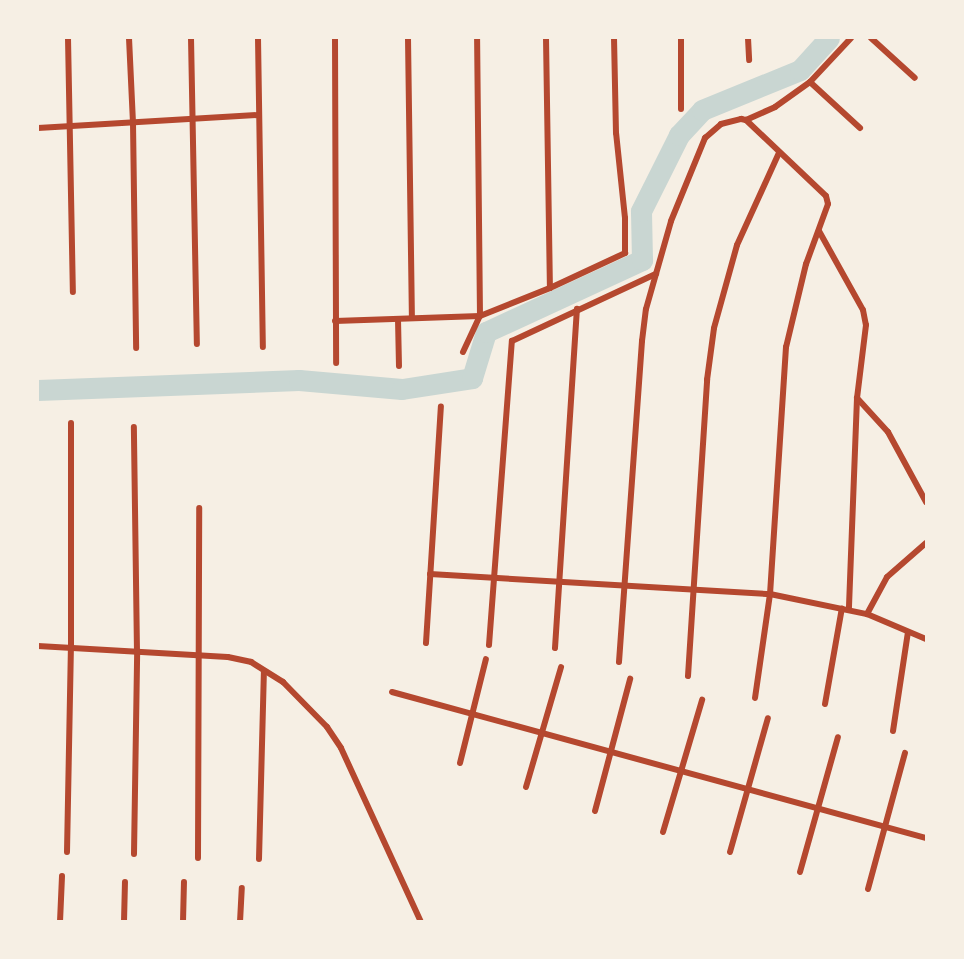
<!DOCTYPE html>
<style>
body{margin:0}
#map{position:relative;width:964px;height:959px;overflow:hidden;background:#f6efe4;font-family:Raleway,sans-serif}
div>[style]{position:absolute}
.river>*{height:21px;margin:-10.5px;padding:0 10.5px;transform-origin:10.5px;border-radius:10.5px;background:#c9d6d2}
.minor>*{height:6px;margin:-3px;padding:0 3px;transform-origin:3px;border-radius:3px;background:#b5482f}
span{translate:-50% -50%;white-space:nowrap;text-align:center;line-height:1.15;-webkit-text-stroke:6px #f6efe4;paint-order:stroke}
.frame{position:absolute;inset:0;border:39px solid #f6efe4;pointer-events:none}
</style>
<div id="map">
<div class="river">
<i style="left:38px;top:390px;width:261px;rotate:-2.2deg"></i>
<i style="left:299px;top:380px;width:103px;rotate:5deg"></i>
<i style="left:402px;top:389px;width:71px;rotate:-8.9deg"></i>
<i style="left:472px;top:378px;width:48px;rotate:-73.1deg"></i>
<i style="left:486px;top:332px;width:172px;rotate:-24.8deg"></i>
<i style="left:642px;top:260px;width:49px;rotate:-91.2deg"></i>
<i style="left:641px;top:211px;width:85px;rotate:-63.4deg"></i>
<i style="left:679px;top:135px;width:34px;rotate:-47deg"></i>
<i style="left:702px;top:110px;width:106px;rotate:-22.2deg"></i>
<i style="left:800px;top:70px;width:43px;rotate:-47.8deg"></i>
</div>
<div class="minor">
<i style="left:68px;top:38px;width:254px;rotate:88.9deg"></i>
<i style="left:129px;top:38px;width:85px;rotate:87.3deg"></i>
<i style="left:133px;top:123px;width:225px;rotate:89.2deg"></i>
<i style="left:191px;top:38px;width:306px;rotate:88.9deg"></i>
<i style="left:258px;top:38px;width:309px;rotate:89.1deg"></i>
<i style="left:335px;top:38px;width:325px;rotate:89.8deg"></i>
<i style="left:408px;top:38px;width:280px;rotate:89.2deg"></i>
<i style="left:546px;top:38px;width:250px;rotate:89.1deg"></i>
<i style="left:681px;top:38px;width:71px;rotate:90deg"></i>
<i style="left:748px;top:38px;width:22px;rotate:87deg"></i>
<i style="left:871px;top:38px;width:59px;rotate:42.3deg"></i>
<i style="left:810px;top:82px;width:68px;rotate:42.6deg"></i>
<i style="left:746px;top:120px;width:32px;rotate:-24deg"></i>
<i style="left:775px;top:107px;width:43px;rotate:-35.5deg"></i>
<i style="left:810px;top:82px;width:60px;rotate:-47deg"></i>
<i style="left:38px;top:128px;width:221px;rotate:-3.4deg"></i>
<i style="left:819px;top:231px;width:90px;rotate:60.9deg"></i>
<i style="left:863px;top:310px;width:15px;rotate:79deg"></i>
<i style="left:866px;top:325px;width:74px;rotate:97deg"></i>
<i style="left:857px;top:398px;width:212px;rotate:92.2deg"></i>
<i style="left:398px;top:319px;width:47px;rotate:88.8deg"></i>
<i style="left:335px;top:321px;width:145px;rotate:-2deg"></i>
<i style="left:480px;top:316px;width:75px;rotate:-21.8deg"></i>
<i style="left:550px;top:288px;width:83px;rotate:-25deg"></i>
<i style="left:625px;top:253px;width:35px;rotate:-90deg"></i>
<i style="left:625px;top:218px;width:85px;rotate:-96deg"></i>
<i style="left:616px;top:133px;width:95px;rotate:-91.2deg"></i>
<i style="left:463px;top:352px;width:40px;rotate:-65deg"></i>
<i style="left:480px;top:316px;width:278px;rotate:-90.6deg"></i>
<i style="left:857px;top:398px;width:46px;rotate:47.6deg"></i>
<i style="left:888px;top:432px;width:80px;rotate:61.5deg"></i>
<i style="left:430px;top:574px;width:341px;rotate:3.4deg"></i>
<i style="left:770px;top:594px;width:99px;rotate:11.7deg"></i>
<i style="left:867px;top:614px;width:64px;rotate:23deg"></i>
<i style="left:867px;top:614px;width:42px;rotate:-61.6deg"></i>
<i style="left:887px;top:577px;width:52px;rotate:-41.1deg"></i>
<i style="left:426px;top:643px;width:237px;rotate:-86.4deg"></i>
<i style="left:489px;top:645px;width:305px;rotate:-85.7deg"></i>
<i style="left:512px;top:341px;width:159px;rotate:-25deg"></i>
<i style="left:38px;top:646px;width:190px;rotate:3.3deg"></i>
<i style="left:228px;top:657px;width:24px;rotate:12deg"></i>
<i style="left:251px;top:662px;width:38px;rotate:32deg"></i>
<i style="left:283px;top:682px;width:63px;rotate:45.6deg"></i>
<i style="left:327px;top:727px;width:25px;rotate:56deg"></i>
<i style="left:341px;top:748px;width:192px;rotate:65.3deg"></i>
<i style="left:555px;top:648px;width:340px;rotate:-86.3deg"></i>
<i style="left:619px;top:662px;width:322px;rotate:-85.9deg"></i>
<i style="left:642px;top:341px;width:32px;rotate:-83deg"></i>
<i style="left:646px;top:309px;width:91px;rotate:-74.1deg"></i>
<i style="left:671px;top:221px;width:90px;rotate:-67.7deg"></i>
<i style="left:705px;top:138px;width:21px;rotate:-41deg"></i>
<i style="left:721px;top:124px;width:21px;rotate:-14deg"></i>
<i style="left:741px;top:119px;width:5px;rotate:11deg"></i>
<i style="left:746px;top:120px;width:110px;rotate:43.5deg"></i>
<i style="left:826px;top:196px;width:8px;rotate:76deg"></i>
<i style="left:828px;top:204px;width:64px;rotate:110.1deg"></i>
<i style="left:806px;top:264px;width:85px;rotate:103.5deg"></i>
<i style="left:786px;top:347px;width:248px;rotate:93.7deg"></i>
<i style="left:770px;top:594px;width:105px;rotate:98.2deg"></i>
<i style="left:688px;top:676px;width:297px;rotate:-86.3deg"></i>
<i style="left:707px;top:380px;width:52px;rotate:-82.3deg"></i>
<i style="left:714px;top:328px;width:86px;rotate:-74.5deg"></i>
<i style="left:737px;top:245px;width:101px;rotate:-65.5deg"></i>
<i style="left:392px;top:692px;width:554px;rotate:15.29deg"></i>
<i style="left:825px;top:704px;width:97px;rotate:-80deg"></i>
<i style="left:893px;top:731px;width:100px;rotate:-81.4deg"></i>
<i style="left:460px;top:763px;width:107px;rotate:-76deg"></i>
<i style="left:526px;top:787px;width:125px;rotate:-73.7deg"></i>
<i style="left:595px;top:811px;width:137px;rotate:-75.1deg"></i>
<i style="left:663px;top:832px;width:138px;rotate:-73.5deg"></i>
<i style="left:67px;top:852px;width:204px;rotate:-88.9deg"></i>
<i style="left:71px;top:648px;width:225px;rotate:-90deg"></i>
<i style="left:730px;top:852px;width:139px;rotate:-74.2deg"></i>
<i style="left:134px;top:854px;width:202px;rotate:-89.1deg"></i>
<i style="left:137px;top:652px;width:225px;rotate:-90.8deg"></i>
<i style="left:198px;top:858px;width:350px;rotate:-89.8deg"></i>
<i style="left:259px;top:859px;width:188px;rotate:-88.5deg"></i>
<i style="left:800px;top:872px;width:140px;rotate:-74.3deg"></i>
<i style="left:868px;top:889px;width:141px;rotate:-74.8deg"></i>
<i style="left:60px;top:922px;width:46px;rotate:-87.5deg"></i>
<i style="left:124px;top:922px;width:40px;rotate:-88.6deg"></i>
<i style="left:183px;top:922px;width:40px;rotate:-88.6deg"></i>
<i style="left:240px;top:922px;width:34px;rotate:-87deg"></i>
</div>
<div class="frame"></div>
</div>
